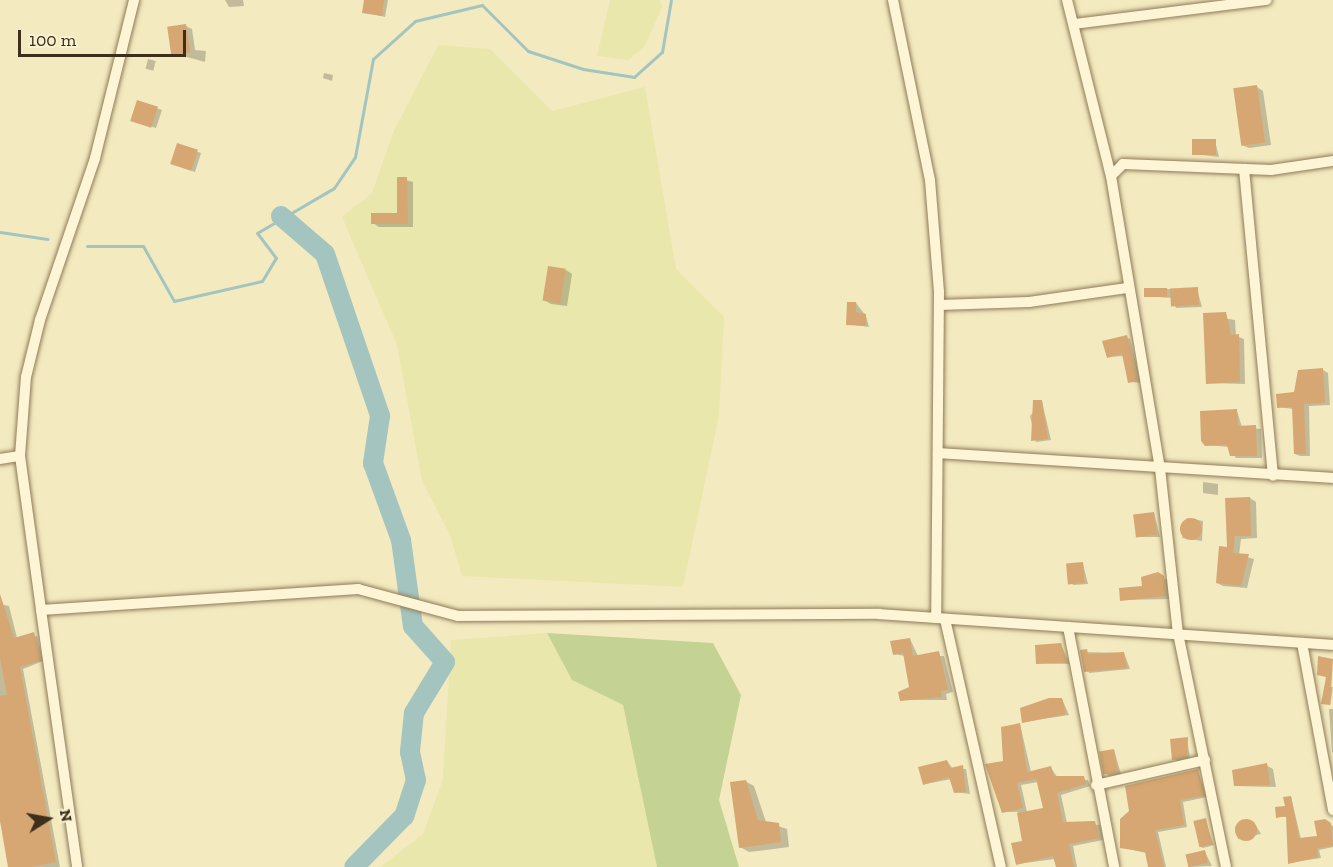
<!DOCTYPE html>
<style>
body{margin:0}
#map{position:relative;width:1333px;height:867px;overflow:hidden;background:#f3eac0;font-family:"Zilla Slab",serif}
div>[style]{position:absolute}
.farmland>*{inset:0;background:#eae7ad}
.green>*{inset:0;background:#c4d393}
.shadow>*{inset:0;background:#0003;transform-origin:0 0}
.stream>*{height:3px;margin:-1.5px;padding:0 1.5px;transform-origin:1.5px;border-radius:1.5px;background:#a4c5bf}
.river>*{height:20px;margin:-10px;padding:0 10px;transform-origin:10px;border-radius:10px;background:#a4c5bf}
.building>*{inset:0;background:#d6a772;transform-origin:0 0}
.round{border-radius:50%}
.roads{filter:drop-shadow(0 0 2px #8f7b56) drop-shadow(0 0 2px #8f7b56)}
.minor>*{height:10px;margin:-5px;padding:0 5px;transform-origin:5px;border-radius:5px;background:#fdf5d5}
span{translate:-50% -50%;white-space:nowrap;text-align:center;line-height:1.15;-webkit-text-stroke:4.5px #f9f2d1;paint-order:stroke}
.north{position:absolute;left:18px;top:789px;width:60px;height:60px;-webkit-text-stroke:4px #f9f2d1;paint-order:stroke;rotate:79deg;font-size:16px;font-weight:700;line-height:24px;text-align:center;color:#3d2f1c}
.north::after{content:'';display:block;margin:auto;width:21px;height:27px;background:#3d2f1c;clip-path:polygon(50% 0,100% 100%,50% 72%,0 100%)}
.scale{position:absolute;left:18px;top:30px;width:168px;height:27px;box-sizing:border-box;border:3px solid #3d2f1c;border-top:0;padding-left:8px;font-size:18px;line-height:21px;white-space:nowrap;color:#3d2f1c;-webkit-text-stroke:4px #f9f2d1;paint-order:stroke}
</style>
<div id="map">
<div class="farmland">
<i style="clip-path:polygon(610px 0,660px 0,662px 7px,645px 46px,629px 60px,597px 56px)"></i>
<i style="clip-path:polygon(438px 45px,490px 49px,552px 111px,645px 87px,676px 269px,724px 317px,719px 415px,683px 587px,462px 576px,450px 535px,422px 481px,397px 345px,342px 217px,372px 193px,393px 133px)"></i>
<i style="clip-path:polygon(547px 633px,572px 680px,623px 705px,657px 867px,380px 867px,423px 834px,443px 779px,451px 640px)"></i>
</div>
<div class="green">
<i style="clip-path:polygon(547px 633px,713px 643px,741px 695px,719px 800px,739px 867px,657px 867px,623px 705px,572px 680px)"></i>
</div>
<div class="shadow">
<i style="clip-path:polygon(225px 0,243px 0,244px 6px,229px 7px)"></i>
<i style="clip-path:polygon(366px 0,388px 0,385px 17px,364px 12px)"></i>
<i style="clip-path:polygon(186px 26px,192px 29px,195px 50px,206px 51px,205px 62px,176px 54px)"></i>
<i style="left:148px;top:59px;width:8px;height:10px;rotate:14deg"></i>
<i style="clip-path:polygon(324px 73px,333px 75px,332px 81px,323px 78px)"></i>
<i style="clip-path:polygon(1257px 87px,1263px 91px,1271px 145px,1249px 148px,1242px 145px)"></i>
<i style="clip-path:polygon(138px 102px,162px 110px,156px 128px,136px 122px)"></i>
<i style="clip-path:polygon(1215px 141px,1219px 157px,1194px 154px)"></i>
<i style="clip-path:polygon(178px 145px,201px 153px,195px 172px,176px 165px)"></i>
<i style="clip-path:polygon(398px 178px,413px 182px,413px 227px,379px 227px,373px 223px,398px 215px)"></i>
<i style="clip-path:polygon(566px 270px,572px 274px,567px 306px,551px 304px,544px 300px)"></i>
<i style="clip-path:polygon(1167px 289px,1197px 289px,1202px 307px,1176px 308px,1172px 298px,1145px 296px)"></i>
<i style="clip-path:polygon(856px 303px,866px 316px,869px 327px,848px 324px)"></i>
<i style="clip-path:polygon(1204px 315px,1235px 320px,1236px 336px,1244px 339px,1245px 384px,1208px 383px)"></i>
<i style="clip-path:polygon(1126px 337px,1130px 339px,1141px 383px,1130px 382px,1124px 356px,1108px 357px)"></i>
<i style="clip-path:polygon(1323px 370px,1328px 373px,1330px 405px,1309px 406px,1310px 456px,1300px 456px,1295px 454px,1293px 409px,1279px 407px,1295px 393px,1299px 371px)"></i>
<i style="clip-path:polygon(1042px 402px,1051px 440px,1036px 442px,1030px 416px)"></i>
<i style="clip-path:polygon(1237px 411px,1242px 427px,1261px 429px,1262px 458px,1236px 458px,1229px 447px,1207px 445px)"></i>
<i style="clip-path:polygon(1203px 482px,1218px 484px,1218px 495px,1203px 493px)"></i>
<i style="clip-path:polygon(1250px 498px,1256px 502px,1257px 538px,1241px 539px,1239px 555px,1254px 559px,1247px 588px,1223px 586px,1217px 583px)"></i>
<i style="clip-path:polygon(1154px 513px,1160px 537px,1137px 537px)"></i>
<i style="clip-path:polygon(1187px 518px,1203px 521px,1202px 541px,1182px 538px)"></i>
<i style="clip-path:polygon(1083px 564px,1088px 584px,1074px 585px,1070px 583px)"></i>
<i style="clip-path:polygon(1148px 575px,1169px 580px,1171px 599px,1122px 600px,1143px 588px)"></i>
<i style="clip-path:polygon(0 604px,9px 606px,17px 638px,37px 636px,43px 661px,23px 669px,60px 867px,10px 867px,0 815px)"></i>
<i style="clip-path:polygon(910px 639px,918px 656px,944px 656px,953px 692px,946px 694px,947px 700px,902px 700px,911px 688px,905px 656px,894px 654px)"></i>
<i style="clip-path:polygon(1061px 645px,1070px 664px,1038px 663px)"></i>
<i style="clip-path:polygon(1082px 652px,1124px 653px,1130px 669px,1089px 673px)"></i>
<i style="left:1326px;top:686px;width:7px;height:18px;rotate:8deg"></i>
<i style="clip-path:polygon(1062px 699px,1069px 715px,1024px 722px)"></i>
<i style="clip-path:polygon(1329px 709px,1333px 709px,1333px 753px,1332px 752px)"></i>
<i style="clip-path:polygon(evenodd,1020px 724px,1031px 772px,1051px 768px,1058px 778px,1088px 780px,1090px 786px,1061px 795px,1067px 823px,1100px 825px,1103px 840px,1073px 846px,1077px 867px,1057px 867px,1055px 859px,1017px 864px,1024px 842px,1018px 812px,1003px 812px,1004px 762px,1020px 724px,1038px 782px,1044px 809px,1027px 812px,1021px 785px,1038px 782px)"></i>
<i style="clip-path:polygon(1187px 739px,1190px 758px,1178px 761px,1174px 759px)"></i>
<i style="clip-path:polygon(1114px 750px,1121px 774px,1109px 776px,1105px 773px)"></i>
<i style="clip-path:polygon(947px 761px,953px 769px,966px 769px,970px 794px,955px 792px,952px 779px,925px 784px)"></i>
<i style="clip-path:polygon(1266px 765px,1273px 769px,1276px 787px,1236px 786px)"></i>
<i style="clip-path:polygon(1198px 771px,1207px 797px,1183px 802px,1187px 827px,1158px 832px,1166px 867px,1149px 867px,1146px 853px,1121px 847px)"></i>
<i style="clip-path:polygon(745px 781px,754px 786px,766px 822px,787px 829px,789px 847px,749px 852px,740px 847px)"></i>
<i style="clip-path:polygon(1291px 797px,1301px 839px,1319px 837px,1324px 821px,1333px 826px,1333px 847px,1319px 850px,1321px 858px,1289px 863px,1288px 817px,1278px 817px)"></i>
<i style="clip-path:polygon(1205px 820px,1214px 845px,1203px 848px,1200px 846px)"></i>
<i style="clip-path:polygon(1253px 821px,1261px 834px,1238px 839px,1235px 827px)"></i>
<i style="clip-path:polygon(1205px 852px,1212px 866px,1189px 867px,1187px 855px)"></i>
</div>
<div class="stream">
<i style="left:0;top:232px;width:48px;rotate:8.5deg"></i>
<i style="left:87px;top:246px;width:56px"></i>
<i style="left:143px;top:246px;width:63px;rotate:60.6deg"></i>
<i style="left:174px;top:301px;width:90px;rotate:-12.8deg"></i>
<i style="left:262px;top:281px;width:27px;rotate:-59deg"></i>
<i style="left:276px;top:258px;width:31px;rotate:-127deg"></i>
<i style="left:257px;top:233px;width:89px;rotate:-30.3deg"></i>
<i style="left:334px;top:188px;width:37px;rotate:-56deg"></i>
<i style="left:355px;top:157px;width:100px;rotate:-79.6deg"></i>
<i style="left:373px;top:59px;width:57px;rotate:-42.1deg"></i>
<i style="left:415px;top:21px;width:69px;rotate:-13.4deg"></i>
<i style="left:482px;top:5px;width:65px;rotate:45deg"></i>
<i style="left:528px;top:51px;width:58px;rotate:18.1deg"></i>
<i style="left:583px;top:69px;width:52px;rotate:8.9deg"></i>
<i style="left:634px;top:77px;width:38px;rotate:-42deg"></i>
<i style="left:662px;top:52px;width:53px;rotate:-80.2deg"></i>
</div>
<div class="river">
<i style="left:281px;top:216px;width:58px;rotate:40.8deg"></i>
<i style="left:325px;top:254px;width:171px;rotate:71.2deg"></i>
<i style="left:380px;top:416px;width:48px;rotate:98.5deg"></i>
<i style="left:373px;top:463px;width:82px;rotate:70deg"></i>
<i style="left:401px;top:540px;width:87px;rotate:82.1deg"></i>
<i style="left:413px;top:626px;width:48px;rotate:48.4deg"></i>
<i style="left:445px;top:662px;width:60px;rotate:121.3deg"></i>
<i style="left:414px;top:713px;width:39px;rotate:96deg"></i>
<i style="left:410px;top:752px;width:29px;rotate:78deg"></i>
<i style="left:416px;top:780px;width:38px;rotate:108deg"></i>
<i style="left:404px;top:816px;width:71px;rotate:134.4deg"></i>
</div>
<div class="building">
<i style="clip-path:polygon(364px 0,384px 0,382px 16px,362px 13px)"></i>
<i style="left:186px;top:24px;width:29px;height:19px;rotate:82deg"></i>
<i style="left:1257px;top:85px;width:58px;height:24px;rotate:82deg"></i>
<i style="left:137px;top:100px;width:22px;height:22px;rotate:18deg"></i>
<i style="left:1192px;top:139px;width:24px;height:16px"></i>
<i style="left:177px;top:143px;width:22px;height:22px;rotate:18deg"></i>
<i style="clip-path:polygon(397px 177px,407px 177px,408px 224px,371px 224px,371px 213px,397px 213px)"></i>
<i style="left:548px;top:266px;width:18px;height:35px;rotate:9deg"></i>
<i style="left:1198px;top:287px;width:18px;height:28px;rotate:87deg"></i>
<i style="left:1144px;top:288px;width:23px;height:9px"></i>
<i style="clip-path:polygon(847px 302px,856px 302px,856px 312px,866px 314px,866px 326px,846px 325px)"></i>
<i style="clip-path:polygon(1226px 312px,1231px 335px,1239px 334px,1240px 382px,1206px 384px,1203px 313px)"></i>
<i style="clip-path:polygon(1127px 335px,1138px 381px,1128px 383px,1122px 354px,1107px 358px,1102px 341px)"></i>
<i style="clip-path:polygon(1323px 368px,1325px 403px,1304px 404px,1306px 454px,1294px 454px,1292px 407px,1277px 408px,1276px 394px,1294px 392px,1298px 370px)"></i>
<i style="clip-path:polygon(1033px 400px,1042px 400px,1048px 439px,1031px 441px)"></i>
<i style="clip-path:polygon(1237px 409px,1238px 426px,1256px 425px,1257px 456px,1230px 456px,1227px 445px,1205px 446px,1201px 441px,1200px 411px)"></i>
<i style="clip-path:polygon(1250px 497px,1251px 536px,1235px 536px,1233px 553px,1249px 554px,1241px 586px,1216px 583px,1219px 546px,1227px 547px,1225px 498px)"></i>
<i style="left:1154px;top:512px;width:23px;height:21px;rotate:83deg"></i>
<i class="round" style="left:1180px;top:518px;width:22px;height:22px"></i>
<i style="left:1083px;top:562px;width:21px;height:17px;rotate:85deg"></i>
<i style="clip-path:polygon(1158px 572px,1164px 576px,1166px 596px,1120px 601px,1119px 588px,1142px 586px,1141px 577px)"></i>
<i style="clip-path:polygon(0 594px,14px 638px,34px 632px,41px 661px,20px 667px,56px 862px,31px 867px,8px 867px,0 821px,0 696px,7px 695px,0 658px)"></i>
<i style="clip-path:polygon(910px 638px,913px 656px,939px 651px,948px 690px,941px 691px,942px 697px,900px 701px,898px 692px,909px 687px,903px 653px,893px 655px,890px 641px)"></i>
<i style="clip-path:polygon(1061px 643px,1067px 663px,1036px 664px,1035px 645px)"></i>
<i style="clip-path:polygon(1087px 649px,1088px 654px,1124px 652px,1127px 668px,1084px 672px,1080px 650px)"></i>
<i style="clip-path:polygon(1318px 656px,1333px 659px,1330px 705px,1321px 704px,1326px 677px,1317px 675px)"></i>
<i style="clip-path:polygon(1049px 698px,1062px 698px,1066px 714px,1022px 723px,1020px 708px)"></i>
<i style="clip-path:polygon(1020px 723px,1027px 772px,1051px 766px,1054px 776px,1084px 776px,1086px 784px,1057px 793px,1063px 822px,1095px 821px,1099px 838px,1069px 844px,1074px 867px,1056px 867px,1053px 856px,1016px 865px,1011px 843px,1022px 841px,1017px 813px,1043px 808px,1036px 779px,1017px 783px,1023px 808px,1002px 813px,985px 764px,1003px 761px,1001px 727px)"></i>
<i style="clip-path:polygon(1188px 737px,1187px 757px,1172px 760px,1170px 739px)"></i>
<i style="left:1114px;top:749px;width:23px;height:15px;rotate:80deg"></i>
<i style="clip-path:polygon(947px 760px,950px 768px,963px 765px,966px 792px,954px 793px,949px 777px,923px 785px,918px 767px)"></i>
<i style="clip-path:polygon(1267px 763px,1270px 785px,1234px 786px,1232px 770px)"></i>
<i style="clip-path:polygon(1198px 769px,1204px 796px,1180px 800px,1184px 825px,1155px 830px,1164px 867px,1148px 867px,1145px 852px,1120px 848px,1120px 819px,1129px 811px,1125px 786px)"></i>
<i style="clip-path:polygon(746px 780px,758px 820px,779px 823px,781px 842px,739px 848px,730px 782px)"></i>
<i style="clip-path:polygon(1291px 796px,1299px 838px,1317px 836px,1314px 821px,1325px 819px,1331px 823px,1333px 846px,1317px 848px,1318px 857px,1288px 864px,1286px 816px,1276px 818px,1275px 807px,1285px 806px,1283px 797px)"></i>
<i style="left:1206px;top:818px;width:27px;height:13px;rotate:77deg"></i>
<i class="round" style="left:1235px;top:819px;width:22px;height:22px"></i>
<i style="left:1205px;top:850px;width:13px;height:20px;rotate:77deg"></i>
</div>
<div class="roads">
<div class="minor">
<i style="left:893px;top:0;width:184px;rotate:78.4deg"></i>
<i style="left:930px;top:180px;width:112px;rotate:85.4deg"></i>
<i style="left:939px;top:292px;width:326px;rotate:90.5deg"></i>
<i style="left:1067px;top:0;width:181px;rotate:76deg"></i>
<i style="left:1074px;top:24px;width:194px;rotate:-7.1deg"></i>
<i style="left:1244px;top:169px;width:308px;rotate:84.6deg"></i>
<i style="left:939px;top:305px;width:90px;rotate:-1.9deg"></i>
<i style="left:1029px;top:302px;width:99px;rotate:-8.1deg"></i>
<i style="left:938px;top:453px;width:396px;rotate:3.6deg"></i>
<i style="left:20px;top:456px;width:79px;rotate:-85.7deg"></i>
<i style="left:26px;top:377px;width:59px;rotate:-76.2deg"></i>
<i style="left:40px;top:320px;width:171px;rotate:-71.2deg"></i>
<i style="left:95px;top:158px;width:163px;rotate:-76.1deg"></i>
<i style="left:0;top:459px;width:20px;rotate:-9deg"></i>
<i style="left:20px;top:456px;width:155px;rotate:82.2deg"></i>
<i style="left:41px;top:610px;width:318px;rotate:-3.8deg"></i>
<i style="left:358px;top:589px;width:104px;rotate:15.1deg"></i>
<i style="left:458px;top:616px;width:421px;rotate:-0.3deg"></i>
<i style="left:879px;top:614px;width:455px;rotate:3.9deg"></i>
<i style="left:41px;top:610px;width:260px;rotate:82deg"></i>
<i style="left:945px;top:619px;width:254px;rotate:77.3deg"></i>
<i style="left:1068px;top:627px;width:244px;rotate:79.1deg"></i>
<i style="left:1302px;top:643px;width:170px;rotate:79.5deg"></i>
<i style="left:1096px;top:785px;width:112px;rotate:-12.9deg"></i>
<i style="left:1226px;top:867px;width:238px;rotate:-101.6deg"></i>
<i style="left:1178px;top:634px;width:166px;rotate:-96.2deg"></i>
<i style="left:1160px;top:469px;width:297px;rotate:-99.5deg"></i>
<i style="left:1111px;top:176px;width:17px;rotate:-45deg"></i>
<i style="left:1123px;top:164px;width:148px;rotate:2.3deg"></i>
<i style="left:1271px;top:170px;width:63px;rotate:-8.3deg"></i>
</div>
</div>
<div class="north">N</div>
<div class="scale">100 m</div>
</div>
